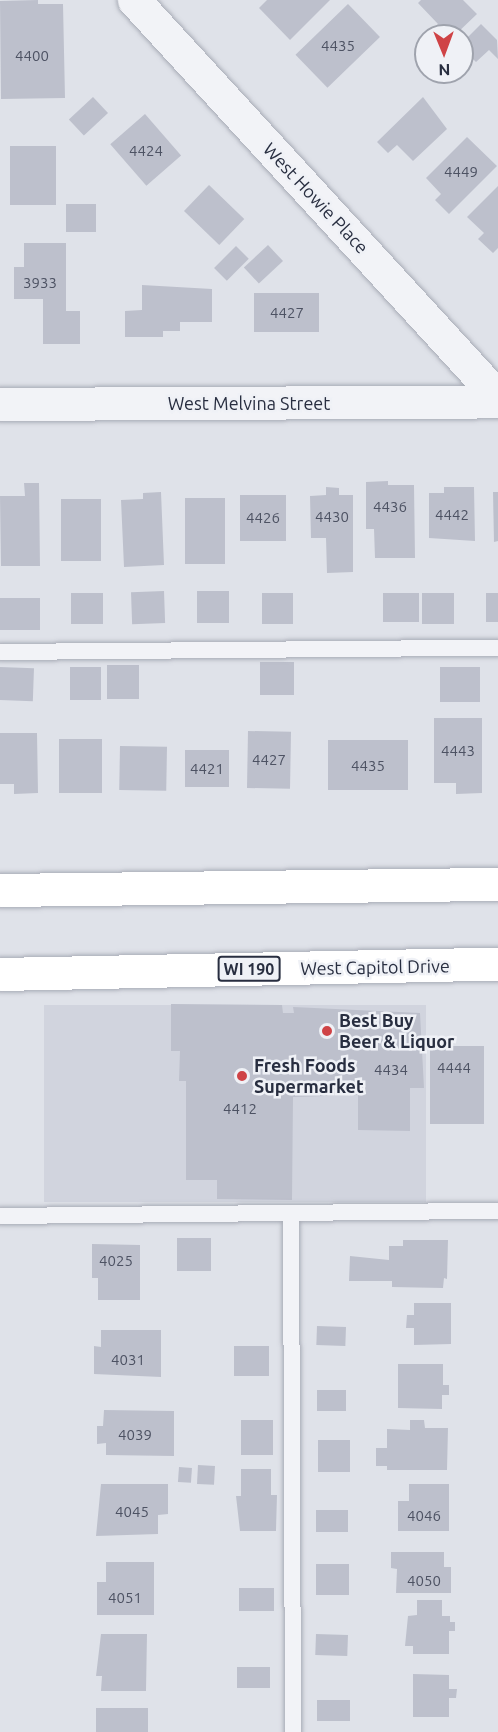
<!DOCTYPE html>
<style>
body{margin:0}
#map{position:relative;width:498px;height:1732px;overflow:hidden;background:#dfe2e9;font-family:Ubuntu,sans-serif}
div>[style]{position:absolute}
.built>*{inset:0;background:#d1d4de;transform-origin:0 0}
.building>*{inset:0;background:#bdc0cc;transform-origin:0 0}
.roads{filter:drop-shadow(0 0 2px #a8acb6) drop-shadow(0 0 2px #a8acb6)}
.service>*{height:16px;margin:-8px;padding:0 8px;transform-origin:8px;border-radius:8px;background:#f2f3f7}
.minor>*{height:33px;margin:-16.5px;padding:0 16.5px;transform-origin:16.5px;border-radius:16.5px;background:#f2f3f7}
.primary>*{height:33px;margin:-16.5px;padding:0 16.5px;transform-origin:16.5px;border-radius:16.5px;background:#fff}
.dots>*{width:16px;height:16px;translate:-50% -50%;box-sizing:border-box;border:3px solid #eff1f6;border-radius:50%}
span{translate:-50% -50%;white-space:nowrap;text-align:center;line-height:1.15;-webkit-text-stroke:5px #eff1f6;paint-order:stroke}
.number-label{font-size:15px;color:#4d5263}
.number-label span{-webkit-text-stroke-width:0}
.shield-label span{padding:2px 4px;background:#eff1f6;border:2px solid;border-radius:4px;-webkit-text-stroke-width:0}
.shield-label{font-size:16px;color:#282e40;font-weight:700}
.street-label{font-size:18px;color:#282e40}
.poi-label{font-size:18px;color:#282e40;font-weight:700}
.left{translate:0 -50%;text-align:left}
.north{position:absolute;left:414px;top:24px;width:60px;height:60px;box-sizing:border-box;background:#eff1f6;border:2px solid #9fa3ad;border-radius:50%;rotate:179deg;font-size:16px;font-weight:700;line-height:24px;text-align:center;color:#282e40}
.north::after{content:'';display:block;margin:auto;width:21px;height:27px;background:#cf4346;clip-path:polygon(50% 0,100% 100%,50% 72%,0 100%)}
</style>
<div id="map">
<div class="built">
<i style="left:44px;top:1005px;width:382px;height:197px"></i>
</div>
<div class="building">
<i style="clip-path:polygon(38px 0,38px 4px,63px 4px,65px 98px,1px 99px,0 1px)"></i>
<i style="clip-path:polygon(267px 0,330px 0,290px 40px,259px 8px)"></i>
<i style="clip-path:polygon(421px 0,463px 0,477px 14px,454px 36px,431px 36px,428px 33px,438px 24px,418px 3px)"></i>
<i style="left:348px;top:4px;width:46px;height:73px;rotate:46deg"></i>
<i style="clip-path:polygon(481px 24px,497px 40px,498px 59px,489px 50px,476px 62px,462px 48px,462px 43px)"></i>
<i style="left:93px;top:97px;width:22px;height:33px;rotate:47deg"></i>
<i style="clip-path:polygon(423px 97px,447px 129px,413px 161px,397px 145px,388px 153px,377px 142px)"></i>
<i style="left:145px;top:114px;width:55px;height:46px;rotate:49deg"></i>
<i style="clip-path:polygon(467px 137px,497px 166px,449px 214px,435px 200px,441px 194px,426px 178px)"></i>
<i style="left:56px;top:146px;width:59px;height:46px;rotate:90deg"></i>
<i style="left:209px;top:185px;width:49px;height:36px;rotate:44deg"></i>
<i style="clip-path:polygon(498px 186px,498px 248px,493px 253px,478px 239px,484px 233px,467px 217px)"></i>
<i style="left:96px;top:204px;width:28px;height:30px;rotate:90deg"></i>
<i style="clip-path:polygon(24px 243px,66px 243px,66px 311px,80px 311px,80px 344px,43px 344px,43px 299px,14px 299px,14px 267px,24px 267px)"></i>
<i style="left:268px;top:245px;width:22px;height:33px;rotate:47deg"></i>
<i style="left:236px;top:246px;width:18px;height:31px;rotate:45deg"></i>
<i style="clip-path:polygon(142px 285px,212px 289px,212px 322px,180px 322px,180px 331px,163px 331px,163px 337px,125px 337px,125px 311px,142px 310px)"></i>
<i style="left:254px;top:293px;width:65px;height:39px"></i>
<i style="clip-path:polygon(388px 481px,388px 485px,414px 485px,415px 558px,375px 558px,374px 529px,366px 529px,366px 482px)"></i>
<i style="clip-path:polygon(24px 483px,39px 483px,40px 566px,1px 566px,0 496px,25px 496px)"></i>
<i style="clip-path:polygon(326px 487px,339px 488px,339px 495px,353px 495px,353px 572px,327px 573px,326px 538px,311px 538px,310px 496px,326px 495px)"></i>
<i style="clip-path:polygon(444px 487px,474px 487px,475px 541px,429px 538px,429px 493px,444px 493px)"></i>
<i style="clip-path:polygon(161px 492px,164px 565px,124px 567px,121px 500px,143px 499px,143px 493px)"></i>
<i style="clip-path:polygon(493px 492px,498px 492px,498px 541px,494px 542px)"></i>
<i style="left:240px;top:495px;width:46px;height:46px"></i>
<i style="left:185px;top:498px;width:40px;height:66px"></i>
<i style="left:61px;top:499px;width:40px;height:62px"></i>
<i style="left:164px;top:591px;width:32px;height:33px;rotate:88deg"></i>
<i style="left:197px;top:591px;width:32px;height:32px"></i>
<i style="left:71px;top:593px;width:32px;height:31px"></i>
<i style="left:262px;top:593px;width:31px;height:31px"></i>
<i style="left:383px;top:593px;width:36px;height:29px"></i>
<i style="left:422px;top:593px;width:32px;height:31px"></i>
<i style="left:498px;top:593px;width:29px;height:12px;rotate:90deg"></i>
<i style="left:0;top:598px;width:40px;height:32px"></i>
<i style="left:260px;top:662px;width:34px;height:33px"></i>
<i style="left:107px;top:665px;width:32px;height:34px"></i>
<i style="left:0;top:667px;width:34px;height:33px;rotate:2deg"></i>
<i style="left:70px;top:667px;width:31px;height:33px"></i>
<i style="left:440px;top:667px;width:40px;height:35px"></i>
<i style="clip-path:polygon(434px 718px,482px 718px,482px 793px,456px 794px,456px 783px,434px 783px)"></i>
<i style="left:248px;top:731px;width:43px;height:57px;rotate:1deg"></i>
<i style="clip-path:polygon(0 733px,37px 733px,38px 793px,14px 794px,14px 784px,0 784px)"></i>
<i style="left:59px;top:739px;width:43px;height:54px"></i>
<i style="left:408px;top:740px;width:50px;height:80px;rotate:90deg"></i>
<i style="left:120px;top:746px;width:47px;height:44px;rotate:1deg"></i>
<i style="left:229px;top:750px;width:37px;height:44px;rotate:90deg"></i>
<i style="clip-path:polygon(171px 1004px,282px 1005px,283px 1013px,294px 1013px,293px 1007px,420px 1013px,424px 1088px,410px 1088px,410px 1131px,358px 1130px,358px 1095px,293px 1097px,292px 1200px,217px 1199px,217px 1180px,186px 1180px,186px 1081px,179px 1081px,180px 1051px,171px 1051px)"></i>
<i style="left:430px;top:1046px;width:54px;height:78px"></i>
<i style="left:177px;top:1238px;width:34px;height:33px"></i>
<i style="clip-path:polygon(403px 1240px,448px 1240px,447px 1279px,444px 1278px,443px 1288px,392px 1287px,392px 1281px,349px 1281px,350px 1256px,389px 1260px,389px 1246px,403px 1246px)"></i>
<i style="clip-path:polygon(92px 1244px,140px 1245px,140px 1300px,98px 1300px,98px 1278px,92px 1278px)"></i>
<i style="clip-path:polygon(414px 1303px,451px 1303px,451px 1344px,414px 1345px,414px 1328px,406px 1328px,407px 1315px,414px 1315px)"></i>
<i style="left:317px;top:1326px;width:29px;height:19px;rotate:2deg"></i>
<i style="clip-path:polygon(101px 1330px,161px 1330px,161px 1377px,94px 1374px,94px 1346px,101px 1347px)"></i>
<i style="left:234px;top:1346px;width:35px;height:30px"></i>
<i style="clip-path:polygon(398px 1364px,443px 1364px,443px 1385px,449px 1385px,449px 1395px,442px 1395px,442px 1409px,398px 1408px)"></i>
<i style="left:317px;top:1390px;width:29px;height:21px"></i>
<i style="clip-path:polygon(104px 1410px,174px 1411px,174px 1456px,106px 1455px,106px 1443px,97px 1444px,97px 1426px,103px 1426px)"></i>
<i style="left:241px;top:1420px;width:32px;height:35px"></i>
<i style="clip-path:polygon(410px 1420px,424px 1420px,425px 1428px,448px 1428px,447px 1470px,387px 1470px,387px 1466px,376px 1466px,376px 1448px,387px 1448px,387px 1429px,410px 1430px)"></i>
<i style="left:318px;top:1440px;width:32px;height:32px"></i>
<i style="left:198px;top:1465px;width:17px;height:19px;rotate:3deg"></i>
<i style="left:179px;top:1467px;width:13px;height:15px;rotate:4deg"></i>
<i style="clip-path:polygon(241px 1469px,271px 1469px,271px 1495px,277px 1495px,276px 1531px,240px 1531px,236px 1496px,241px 1496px)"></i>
<i style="clip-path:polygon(101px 1484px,168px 1484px,168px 1514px,158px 1515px,158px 1534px,96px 1536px)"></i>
<i style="clip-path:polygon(409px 1484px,449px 1484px,449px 1531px,398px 1531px,398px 1501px,409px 1501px)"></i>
<i style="left:316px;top:1510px;width:32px;height:22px"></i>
<i style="clip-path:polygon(391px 1552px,444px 1552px,444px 1567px,451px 1567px,451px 1593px,396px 1593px,397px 1569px,391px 1568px)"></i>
<i style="clip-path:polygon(106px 1562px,154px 1562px,154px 1615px,97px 1615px,97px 1582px,106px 1582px)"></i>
<i style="left:316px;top:1564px;width:33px;height:31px"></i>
<i style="left:239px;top:1588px;width:35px;height:23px"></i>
<i style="clip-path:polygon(417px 1600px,442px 1600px,442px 1616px,450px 1616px,450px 1622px,455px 1622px,455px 1631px,449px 1631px,449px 1654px,413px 1654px,413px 1646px,405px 1646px,408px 1616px,417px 1615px)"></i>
<i style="clip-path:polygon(101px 1634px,147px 1634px,146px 1691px,101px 1691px,102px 1676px,96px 1676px)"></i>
<i style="left:316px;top:1634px;width:32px;height:21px;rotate:2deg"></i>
<i style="left:237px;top:1667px;width:33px;height:21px"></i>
<i style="clip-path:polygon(413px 1674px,449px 1675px,449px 1689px,457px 1689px,456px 1698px,449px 1698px,449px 1717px,413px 1717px)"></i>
<i style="left:350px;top:1700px;width:21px;height:33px;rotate:90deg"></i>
<i style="left:96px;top:1708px;width:52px;height:24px"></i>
</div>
<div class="roads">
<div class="service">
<i style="left:0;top:652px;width:498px;rotate:-0.5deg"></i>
<i style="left:291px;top:1213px;width:519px;rotate:89.78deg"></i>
<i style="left:0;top:1216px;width:498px;rotate:-0.6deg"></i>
</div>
<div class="minor">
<i style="left:134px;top:0;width:539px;rotate:47.48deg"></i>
<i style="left:0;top:404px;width:498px;rotate:-0.3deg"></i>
</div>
<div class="primary">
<i style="left:0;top:890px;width:498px;rotate:-0.7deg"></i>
<i style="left:0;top:974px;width:498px;rotate:-1.2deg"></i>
</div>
</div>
<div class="dots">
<i style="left:327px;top:1031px;background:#cf4346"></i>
<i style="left:242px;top:1076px;background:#cf4346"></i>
</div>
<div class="number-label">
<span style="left:338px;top:46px">4435</span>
<span style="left:32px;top:56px">4400</span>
<span style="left:146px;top:151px">4424</span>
<span style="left:461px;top:172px">4449</span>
<span style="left:40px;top:283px">3933</span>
<span style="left:287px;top:313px">4427</span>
<span style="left:390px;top:507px">4436</span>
<span style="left:452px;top:515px">4442</span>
<span style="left:332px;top:517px">4430</span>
<span style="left:263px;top:518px">4426</span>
<span style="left:458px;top:751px">4443</span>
<span style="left:269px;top:760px">4427</span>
<span style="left:368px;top:766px">4435</span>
<span style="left:207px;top:769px">4421</span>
<span style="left:454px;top:1068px">4444</span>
<span style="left:391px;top:1070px">4434</span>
<span style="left:240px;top:1109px">4412</span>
<span style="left:116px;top:1261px">4025</span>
<span style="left:128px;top:1360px">4031</span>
<span style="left:135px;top:1435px">4039</span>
<span style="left:132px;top:1512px">4045</span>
<span style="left:424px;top:1516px">4046</span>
<span style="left:424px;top:1581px">4050</span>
<span style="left:125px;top:1598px">4051</span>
</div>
<div class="shield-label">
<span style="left:249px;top:969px">WI 190</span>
</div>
<div class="street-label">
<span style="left:316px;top:198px;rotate:47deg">West Howie Place</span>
<span style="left:249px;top:403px">West Melvina Street</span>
<span style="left:375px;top:967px;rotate:-1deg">West Capitol Drive</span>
</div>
<div class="poi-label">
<span class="left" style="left:339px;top:1031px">Best Buy<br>Beer &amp; Liquor</span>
<span class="left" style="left:254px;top:1076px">Fresh Foods<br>Supermarket</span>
</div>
<div class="north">N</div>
</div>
